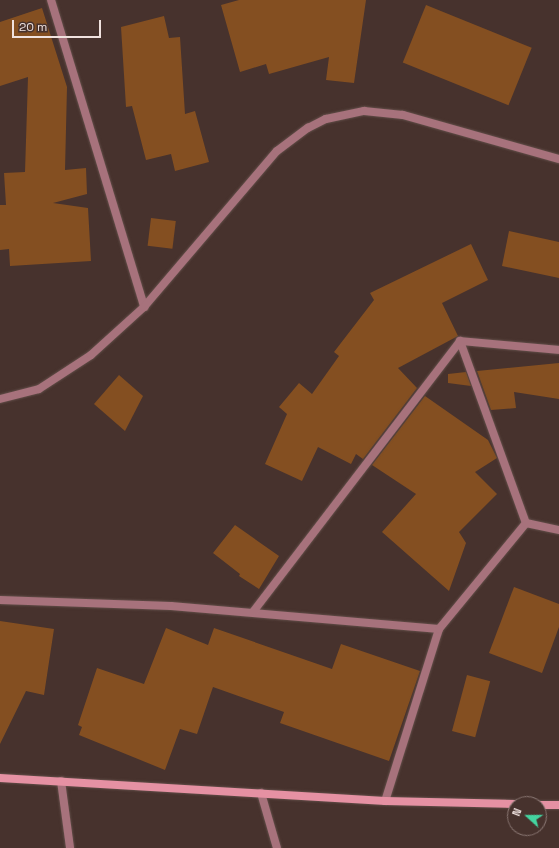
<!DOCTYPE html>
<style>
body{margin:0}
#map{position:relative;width:559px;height:848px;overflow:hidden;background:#47322d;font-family:"Space Grotesk",sans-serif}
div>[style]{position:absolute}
.building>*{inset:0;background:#844f21;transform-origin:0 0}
.roads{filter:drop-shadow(0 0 1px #624e49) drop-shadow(0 0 1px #624e49)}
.street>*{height:8px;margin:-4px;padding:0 4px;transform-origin:4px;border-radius:4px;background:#a7727c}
.secondary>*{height:8px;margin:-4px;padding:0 4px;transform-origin:4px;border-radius:4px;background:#e591a3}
span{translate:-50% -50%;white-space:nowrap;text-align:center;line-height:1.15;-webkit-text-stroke:3px #47322d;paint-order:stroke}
.north{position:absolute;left:507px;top:796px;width:40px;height:40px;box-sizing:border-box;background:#47322d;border:1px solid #8b7874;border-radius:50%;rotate:291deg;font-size:11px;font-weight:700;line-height:16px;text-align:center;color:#f0e2df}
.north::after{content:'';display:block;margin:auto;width:14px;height:18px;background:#44d4a0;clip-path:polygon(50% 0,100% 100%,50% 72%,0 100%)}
.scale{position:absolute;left:12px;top:20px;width:89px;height:18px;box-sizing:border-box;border:2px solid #f0e2df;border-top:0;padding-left:5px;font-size:12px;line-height:14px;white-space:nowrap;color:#f0e2df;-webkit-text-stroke:3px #47322d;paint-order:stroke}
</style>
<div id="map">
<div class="building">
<i style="clip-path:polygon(239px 0,366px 0,354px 83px,326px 80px,329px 57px,269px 74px,266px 64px,240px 72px,221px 5px)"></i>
<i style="left:426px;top:5px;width:114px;height:62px;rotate:22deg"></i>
<i style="clip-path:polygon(42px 8px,67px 87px,65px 170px,86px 168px,87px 194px,53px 203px,88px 208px,91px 261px,10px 266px,9px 249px,0 250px,0 205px,6px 205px,4px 173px,25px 172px,28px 77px,0 86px,0 22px)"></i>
<i style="clip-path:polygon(164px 16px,169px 38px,180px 37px,185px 114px,195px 111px,209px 162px,175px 171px,171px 154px,146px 160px,132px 106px,126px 107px,121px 27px)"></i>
<i style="left:151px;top:218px;width:25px;height:28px;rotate:7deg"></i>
<i style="clip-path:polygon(509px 231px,559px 242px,559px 278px,502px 266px)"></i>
<i style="clip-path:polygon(471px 244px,488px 280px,442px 303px,458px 336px,398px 368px,417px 388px,363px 459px,356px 454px,351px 464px,318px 447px,302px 481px,265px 464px,287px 414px,279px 407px,299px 383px,312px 394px,339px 356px,334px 352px,374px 300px,370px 293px)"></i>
<i style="clip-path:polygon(559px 363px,559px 399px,514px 392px,516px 408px,491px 410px,477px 371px)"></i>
<i style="clip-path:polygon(466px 372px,471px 386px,448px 383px,448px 374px)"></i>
<i style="clip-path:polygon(119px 375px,143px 396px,125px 431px,94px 404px)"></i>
<i style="clip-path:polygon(425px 396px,488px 440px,497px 458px,475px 472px,497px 494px,459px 532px,466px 543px,449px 591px,382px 532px,416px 494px,372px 465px)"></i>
<i style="clip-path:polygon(235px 525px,279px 556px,259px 589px,239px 576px,240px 574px,213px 553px)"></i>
<i style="clip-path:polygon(514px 587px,559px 604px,559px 627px,542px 673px,489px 653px)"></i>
<i style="clip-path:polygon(0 621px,54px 629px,44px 695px,26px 691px,0 744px)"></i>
<i style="clip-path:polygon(166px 628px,208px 645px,214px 628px,332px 669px,341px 644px,420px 671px,389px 761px,280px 723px,284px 712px,213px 687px,197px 734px,180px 729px,165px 770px,79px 735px,82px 727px,78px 725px,97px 668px,144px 684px)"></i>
<i style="left:467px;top:675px;width:24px;height:58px;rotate:15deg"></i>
</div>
<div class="roads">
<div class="street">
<i style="left:51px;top:0;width:321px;rotate:73.1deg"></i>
<i style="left:460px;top:341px;width:194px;rotate:70.1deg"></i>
<i style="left:0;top:399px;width:40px;rotate:-14.4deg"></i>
<i style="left:39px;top:389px;width:62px;rotate:-33.2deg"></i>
<i style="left:91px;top:355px;width:72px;rotate:-42.2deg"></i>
<i style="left:144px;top:307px;width:205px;rotate:-49.6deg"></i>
<i style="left:277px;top:151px;width:39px;rotate:-37deg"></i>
<i style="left:308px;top:128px;width:20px;rotate:-27deg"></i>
<i style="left:326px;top:119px;width:39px;rotate:-12deg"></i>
<i style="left:364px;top:111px;width:39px;rotate:6deg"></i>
<i style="left:403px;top:115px;width:162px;rotate:15.8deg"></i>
<i style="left:0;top:600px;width:171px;rotate:2deg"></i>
<i style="left:171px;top:606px;width:269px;rotate:4.9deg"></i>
<i style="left:439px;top:629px;width:180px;rotate:107.4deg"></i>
<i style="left:253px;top:612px;width:341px;rotate:-52.6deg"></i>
<i style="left:460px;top:341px;width:99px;rotate:5.2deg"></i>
<i style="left:439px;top:629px;width:137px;rotate:-50.6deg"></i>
<i style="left:526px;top:523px;width:34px;rotate:12deg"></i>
<i style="left:61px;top:781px;width:68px;rotate:82.3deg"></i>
<i style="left:261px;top:793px;width:57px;rotate:73.8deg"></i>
</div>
<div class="secondary">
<i style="left:0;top:778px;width:386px;rotate:3.4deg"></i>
<i style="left:385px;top:801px;width:130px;rotate:1.3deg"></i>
<i style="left:539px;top:805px;width:20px"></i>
</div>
</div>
<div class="north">N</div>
<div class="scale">20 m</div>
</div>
